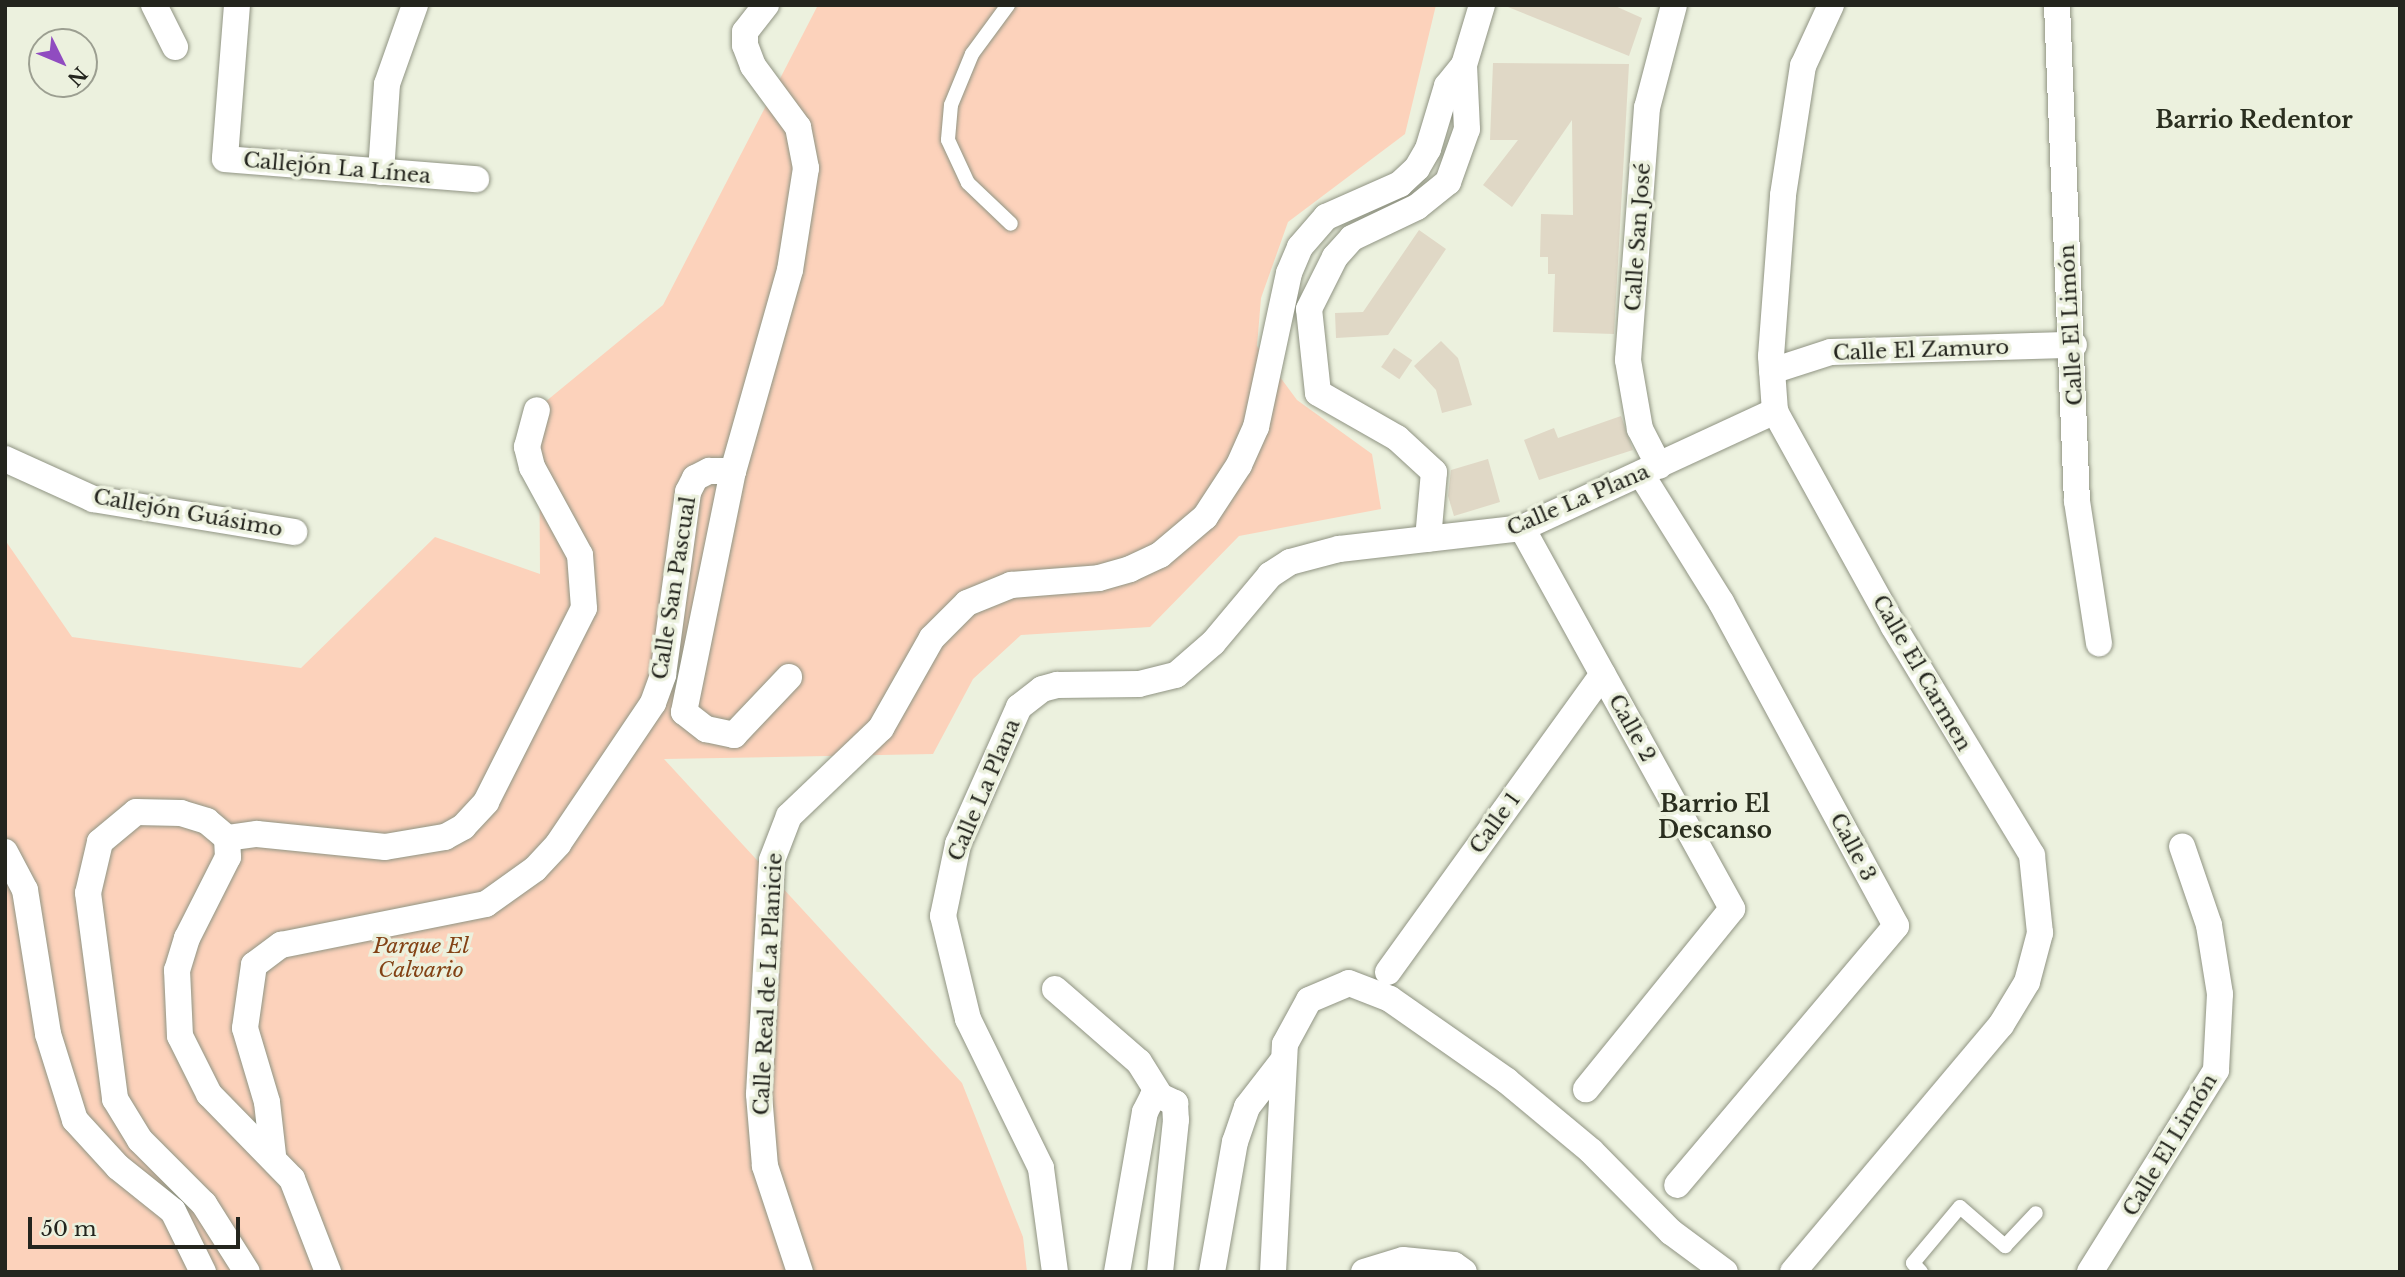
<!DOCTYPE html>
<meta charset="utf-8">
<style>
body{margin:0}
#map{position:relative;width:2405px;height:1277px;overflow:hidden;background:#ecf1de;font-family:"Libre Baskerville",serif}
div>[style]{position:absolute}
.green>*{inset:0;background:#fcd2bb}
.building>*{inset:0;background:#e0d8c6;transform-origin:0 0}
.roads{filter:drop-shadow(0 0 2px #909483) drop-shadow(0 0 2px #909483)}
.service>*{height:14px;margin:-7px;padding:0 7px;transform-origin:7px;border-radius:7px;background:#fff}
.minor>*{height:26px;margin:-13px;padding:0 13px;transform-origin:13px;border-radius:13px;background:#fff}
span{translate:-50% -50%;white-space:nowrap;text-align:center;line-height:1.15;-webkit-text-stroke:7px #ecf1de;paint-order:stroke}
.street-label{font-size:21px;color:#24251e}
.park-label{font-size:21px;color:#834215;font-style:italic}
.neighbourhood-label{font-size:23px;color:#2a2e1f;font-weight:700}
.frame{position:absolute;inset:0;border:7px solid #24251e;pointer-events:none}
.north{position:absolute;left:28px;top:28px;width:70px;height:70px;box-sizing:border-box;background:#ecf1de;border:2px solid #9c9f91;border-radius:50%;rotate:133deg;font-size:19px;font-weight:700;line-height:28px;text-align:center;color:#24251e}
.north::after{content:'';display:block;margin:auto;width:24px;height:32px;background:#904cc0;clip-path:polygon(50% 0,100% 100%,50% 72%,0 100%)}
.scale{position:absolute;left:28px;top:1217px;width:212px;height:32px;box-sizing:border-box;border:4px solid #24251e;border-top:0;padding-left:9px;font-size:21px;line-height:24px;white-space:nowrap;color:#24251e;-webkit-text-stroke:5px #ecf1de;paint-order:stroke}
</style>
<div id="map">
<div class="green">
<i style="clip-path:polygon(818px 5px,1436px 5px,1405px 134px,1288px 222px,1261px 298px,1257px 346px,1297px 400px,1372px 454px,1381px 509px,1239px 536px,1150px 627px,1021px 635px,973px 679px,933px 754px,664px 759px,962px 1083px,1023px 1237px,1027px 1272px,6px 1272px,5px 540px,72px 637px,301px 668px,435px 537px,540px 574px,539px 407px,663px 305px)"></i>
</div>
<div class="building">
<i style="clip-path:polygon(1503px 5px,1613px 5px,1642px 18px,1629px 56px)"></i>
<i style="clip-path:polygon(1493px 63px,1629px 64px,1614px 334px,1553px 332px,1555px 274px,1548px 274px,1548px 257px,1540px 257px,1541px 214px,1573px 215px,1572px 120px,1512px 207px,1483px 185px,1518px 140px,1490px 140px)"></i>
<i style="clip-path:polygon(1419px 230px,1446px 249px,1388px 335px,1336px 338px,1335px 313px,1363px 312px)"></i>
<i style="clip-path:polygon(1441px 341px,1458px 358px,1472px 405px,1442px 413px,1436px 390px,1414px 366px)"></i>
<i style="left:1394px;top:348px;width:22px;height:23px;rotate:34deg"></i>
<i style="clip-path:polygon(1621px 416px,1633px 450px,1539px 480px,1524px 440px,1554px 428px,1558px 438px)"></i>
<i style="clip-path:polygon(1488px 459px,1500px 502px,1454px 516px,1448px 496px,1451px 470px)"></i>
</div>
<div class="roads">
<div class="service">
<i style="left:1008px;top:5px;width:61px;rotate:126.3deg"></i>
<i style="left:972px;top:54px;width:55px;rotate:112.4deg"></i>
<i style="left:951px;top:105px;width:35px;rotate:95deg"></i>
<i style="left:948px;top:140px;width:47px;rotate:65.1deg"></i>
<i style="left:968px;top:183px;width:59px;rotate:43.6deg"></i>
<i style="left:1921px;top:1272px;width:12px;rotate:-132deg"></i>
<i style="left:1913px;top:1263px;width:73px;rotate:-50deg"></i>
<i style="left:1960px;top:1207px;width:60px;rotate:40.9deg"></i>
<i style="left:2005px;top:1246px;width:45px;rotate:-46.8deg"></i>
</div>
<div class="minor">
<i style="left:154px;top:5px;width:47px;rotate:63.4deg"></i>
<i style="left:237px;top:5px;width:154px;rotate:94.5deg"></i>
<i style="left:225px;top:159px;width:252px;rotate:4.6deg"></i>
<i style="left:766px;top:5px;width:34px;rotate:128deg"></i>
<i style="left:745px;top:32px;width:13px;rotate:90deg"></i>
<i style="left:745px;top:45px;width:22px;rotate:69deg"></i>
<i style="left:753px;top:66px;width:76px;rotate:53.6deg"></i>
<i style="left:798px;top:127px;width:42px;rotate:79deg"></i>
<i style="left:806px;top:168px;width:103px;rotate:98.9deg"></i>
<i style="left:790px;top:270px;width:209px;rotate:105.8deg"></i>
<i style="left:733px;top:471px;width:246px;rotate:101.5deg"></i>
<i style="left:684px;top:712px;width:28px;rotate:38deg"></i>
<i style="left:706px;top:729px;width:29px;rotate:12deg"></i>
<i style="left:734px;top:735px;width:80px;rotate:-46.5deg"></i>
<i style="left:2057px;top:5px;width:496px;rotate:87.7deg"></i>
<i style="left:2077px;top:501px;width:144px;rotate:81.2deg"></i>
<i style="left:381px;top:172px;width:88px;rotate:-86.1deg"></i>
<i style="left:387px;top:84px;width:84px;rotate:-70.5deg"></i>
<i style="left:1772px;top:371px;width:62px;rotate:-17.9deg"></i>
<i style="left:1831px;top:352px;width:243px;rotate:-1.7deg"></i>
<i style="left:5px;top:459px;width:97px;rotate:24.4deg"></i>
<i style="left:93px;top:499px;width:204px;rotate:9.3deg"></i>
<i style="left:1659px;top:466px;width:42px;rotate:-117.2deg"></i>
<i style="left:1640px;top:429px;width:70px;rotate:-99.9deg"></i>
<i style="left:1628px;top:360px;width:253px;rotate:-85.7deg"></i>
<i style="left:1647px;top:108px;width:106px;rotate:-75.3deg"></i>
<i style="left:1641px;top:474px;width:151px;rotate:58deg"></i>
<i style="left:1721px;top:602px;width:368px;rotate:61.6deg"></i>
<i style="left:1896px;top:926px;width:339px;rotate:130.2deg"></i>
<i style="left:1522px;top:528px;width:435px;rotate:61.1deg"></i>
<i style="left:1732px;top:909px;width:232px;rotate:129deg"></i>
<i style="left:1428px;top:539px;width:67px;rotate:-84.9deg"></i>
<i style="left:1434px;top:472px;width:50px;rotate:-137.4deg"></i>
<i style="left:1397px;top:438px;width:91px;rotate:-150.3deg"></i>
<i style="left:1318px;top:393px;width:84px;rotate:-96.1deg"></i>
<i style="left:1309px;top:309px;width:58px;rotate:-63.4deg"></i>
<i style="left:1335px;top:257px;width:25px;rotate:-48deg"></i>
<i style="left:1352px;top:238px;width:72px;rotate:-25.5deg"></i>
<i style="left:1417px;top:207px;width:40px;rotate:-39deg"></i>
<i style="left:1448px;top:182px;width:56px;rotate:-70.3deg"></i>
<i style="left:1467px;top:129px;width:64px;rotate:-92.7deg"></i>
<i style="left:227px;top:838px;width:30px;rotate:-8deg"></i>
<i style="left:257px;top:834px;width:129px;rotate:5.8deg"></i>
<i style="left:385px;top:847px;width:61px;rotate:-9.5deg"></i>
<i style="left:445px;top:837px;width:21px;rotate:-29deg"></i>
<i style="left:463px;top:827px;width:34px;rotate:-47deg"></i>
<i style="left:486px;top:802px;width:217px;rotate:-63.2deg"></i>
<i style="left:584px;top:608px;width:53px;rotate:-94.3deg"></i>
<i style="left:580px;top:555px;width:100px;rotate:-118.6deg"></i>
<i style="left:532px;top:467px;width:21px;rotate:-104deg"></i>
<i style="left:527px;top:447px;width:38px;rotate:-75deg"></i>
<i style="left:227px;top:838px;width:26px;rotate:-140deg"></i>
<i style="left:207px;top:821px;width:27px;rotate:-163deg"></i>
<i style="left:181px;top:813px;width:45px;rotate:-178.7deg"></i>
<i style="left:136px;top:812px;width:47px;rotate:140.2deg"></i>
<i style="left:100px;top:842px;width:52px;rotate:103.2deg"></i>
<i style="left:88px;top:893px;width:208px;rotate:82.5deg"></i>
<i style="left:115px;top:1099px;width:48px;rotate:58.6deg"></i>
<i style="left:140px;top:1140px;width:91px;rotate:45deg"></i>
<i style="left:204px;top:1204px;width:80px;rotate:57.7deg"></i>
<i style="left:227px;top:838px;width:19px;rotate:87deg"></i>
<i style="left:228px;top:857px;width:91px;rotate:116.8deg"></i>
<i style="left:187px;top:938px;width:34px;rotate:107deg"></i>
<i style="left:177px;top:970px;width:66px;rotate:87.4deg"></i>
<i style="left:180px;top:1036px;width:65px;rotate:63.4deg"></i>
<i style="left:209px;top:1094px;width:119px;rotate:45.7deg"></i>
<i style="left:292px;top:1179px;width:100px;rotate:68.8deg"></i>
<i style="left:5px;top:852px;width:43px;rotate:62.2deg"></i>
<i style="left:25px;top:890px;width:146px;rotate:80.9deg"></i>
<i style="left:48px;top:1034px;width:90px;rotate:72.6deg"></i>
<i style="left:75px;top:1120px;width:64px;rotate:47.5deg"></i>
<i style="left:118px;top:1167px;width:70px;rotate:38.7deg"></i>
<i style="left:173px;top:1211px;width:68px;rotate:63.8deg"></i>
<i style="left:1388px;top:972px;width:367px;rotate:-54.2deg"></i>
<i style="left:1055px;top:989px;width:111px;rotate:41deg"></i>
<i style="left:1139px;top:1062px;width:40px;rotate:58deg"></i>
<i style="left:273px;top:1155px;width:53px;rotate:-96.5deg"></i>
<i style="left:267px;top:1102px;width:77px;rotate:-106.6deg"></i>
<i style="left:245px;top:1028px;width:64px;rotate:-81.9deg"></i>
<i style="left:254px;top:965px;width:34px;rotate:-37deg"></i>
<i style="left:281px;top:945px;width:209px;rotate:-11.3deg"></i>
<i style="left:486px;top:904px;width:60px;rotate:-35.5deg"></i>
<i style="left:535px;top:869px;width:34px;rotate:-47deg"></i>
<i style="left:558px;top:844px;width:170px;rotate:-56deg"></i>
<i style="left:653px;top:703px;width:30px;rotate:-70deg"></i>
<i style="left:663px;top:675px;width:185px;rotate:-82.2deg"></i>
<i style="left:688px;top:492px;width:16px;rotate:-63deg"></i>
<i style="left:695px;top:478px;width:16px;rotate:-27deg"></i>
<i style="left:709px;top:471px;width:24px"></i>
<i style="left:800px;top:1272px;width:112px;rotate:-108.3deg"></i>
<i style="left:765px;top:1166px;width:72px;rotate:-94.8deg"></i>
<i style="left:759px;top:1094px;width:234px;rotate:-86.8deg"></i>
<i style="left:772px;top:860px;width:47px;rotate:-68.9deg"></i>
<i style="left:789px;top:816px;width:127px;rotate:-43.7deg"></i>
<i style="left:881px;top:728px;width:103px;rotate:-60.5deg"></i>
<i style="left:932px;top:638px;width:49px;rotate:-45deg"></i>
<i style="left:967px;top:603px;width:48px;rotate:-22.2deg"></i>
<i style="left:1011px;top:585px;width:88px;rotate:-4.5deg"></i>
<i style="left:1099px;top:578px;width:32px;rotate:-16deg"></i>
<i style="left:1130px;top:569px;width:33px;rotate:-25deg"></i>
<i style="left:1160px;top:555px;width:59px;rotate:-40.2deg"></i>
<i style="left:1205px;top:517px;width:62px;rotate:-56.8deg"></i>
<i style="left:1239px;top:465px;width:42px;rotate:-65.9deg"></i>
<i style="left:1256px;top:427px;width:157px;rotate:-77.9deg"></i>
<i style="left:1289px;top:273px;width:28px;rotate:-67deg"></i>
<i style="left:1300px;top:247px;width:40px;rotate:-49deg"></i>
<i style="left:1326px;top:217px;width:81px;rotate:-24deg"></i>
<i style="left:1400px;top:184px;width:23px;rotate:-43deg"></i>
<i style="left:1417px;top:168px;width:22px;rotate:-60deg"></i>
<i style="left:1428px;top:149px;width:66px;rotate:-73.2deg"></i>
<i style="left:1447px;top:86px;width:27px;rotate:-51deg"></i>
<i style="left:1464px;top:65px;width:63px;rotate:-73.3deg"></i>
<i style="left:1055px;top:1272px;width:105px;rotate:-97.7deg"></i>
<i style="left:1041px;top:1168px;width:166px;rotate:-116.1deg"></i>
<i style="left:968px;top:1019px;width:106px;rotate:-103.6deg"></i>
<i style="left:943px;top:916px;width:74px;rotate:-78.2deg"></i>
<i style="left:958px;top:844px;width:150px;rotate:-66deg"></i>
<i style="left:1019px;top:707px;width:29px;rotate:-38deg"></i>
<i style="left:1042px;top:689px;width:16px;rotate:-15deg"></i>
<i style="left:1057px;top:685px;width:82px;rotate:-0.7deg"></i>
<i style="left:1139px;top:684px;width:38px;rotate:-14deg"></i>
<i style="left:1176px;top:675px;width:49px;rotate:-40.9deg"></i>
<i style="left:1213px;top:643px;width:89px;rotate:-50deg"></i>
<i style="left:1270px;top:575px;width:24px;rotate:-33deg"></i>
<i style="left:1290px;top:562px;width:51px;rotate:-14.9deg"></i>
<i style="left:1339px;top:549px;width:184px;rotate:-6.5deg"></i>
<i style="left:1522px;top:528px;width:279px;rotate:-24.8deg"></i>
<i style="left:1117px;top:1272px;width:162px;rotate:-80.1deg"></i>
<i style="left:1145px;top:1112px;width:18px;rotate:-63deg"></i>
<i style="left:1153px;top:1096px;width:7px"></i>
<i style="left:1160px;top:1096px;width:17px;rotate:25deg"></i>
<i style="left:1175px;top:1103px;width:17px;rotate:87deg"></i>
<i style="left:1176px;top:1120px;width:153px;rotate:96deg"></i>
<i style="left:1212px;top:1272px;width:132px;rotate:-80deg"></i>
<i style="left:1235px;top:1142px;width:37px;rotate:-71deg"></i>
<i style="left:1247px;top:1107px;width:56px;rotate:-52.3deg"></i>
<i style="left:1273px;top:1272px;width:228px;rotate:-87deg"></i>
<i style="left:1285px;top:1044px;width:50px;rotate:-61.4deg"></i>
<i style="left:1309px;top:1000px;width:43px;rotate:-23deg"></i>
<i style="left:1349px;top:983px;width:44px;rotate:21.3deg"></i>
<i style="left:1390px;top:999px;width:143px;rotate:35deg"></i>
<i style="left:1507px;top:1081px;width:109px;rotate:39.8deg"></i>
<i style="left:1591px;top:1151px;width:114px;rotate:45.4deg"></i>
<i style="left:1671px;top:1232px;width:67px;rotate:36.5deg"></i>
<i style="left:1364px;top:1272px;width:41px;rotate:-17.1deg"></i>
<i style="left:1403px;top:1260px;width:51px;rotate:5.6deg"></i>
<i style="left:1454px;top:1265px;width:12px;rotate:35deg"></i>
<i style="left:1793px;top:1272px;width:323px;rotate:-49.9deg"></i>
<i style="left:2001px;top:1025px;width:50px;rotate:-58.8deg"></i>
<i style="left:2027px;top:982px;width:51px;rotate:-75.1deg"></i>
<i style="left:2040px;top:933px;width:78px;rotate:-95.9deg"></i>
<i style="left:2032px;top:855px;width:267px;rotate:-121.2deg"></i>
<i style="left:1894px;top:627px;width:247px;rotate:-118.9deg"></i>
<i style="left:1775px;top:411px;width:55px;rotate:-94.2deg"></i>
<i style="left:1771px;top:356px;width:161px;rotate:-85.7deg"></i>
<i style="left:1783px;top:195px;width:131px;rotate:-81.2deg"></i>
<i style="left:1803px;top:66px;width:67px;rotate:-65.3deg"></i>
<i style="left:2090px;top:1272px;width:238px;rotate:-58deg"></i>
<i style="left:2216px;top:1070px;width:76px;rotate:-87deg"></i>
<i style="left:2220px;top:994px;width:70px;rotate:-99.1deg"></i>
<i style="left:2209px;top:925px;width:83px;rotate:-108.9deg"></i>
</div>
</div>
<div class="street-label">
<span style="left:337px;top:168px;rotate:5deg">Callejón La Línea</span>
<span style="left:1638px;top:237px;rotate:-86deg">Calle San José</span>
<span style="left:2071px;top:325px;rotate:-93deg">Calle El Limón</span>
<span style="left:1921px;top:350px;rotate:-2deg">Calle El Zamuro</span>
<span style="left:1578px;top:500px;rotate:-23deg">Calle La Plana</span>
<span style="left:188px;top:513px;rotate:10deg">Callejón Guásimo</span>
<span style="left:674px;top:588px;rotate:-81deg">Calle San Pascual</span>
<span style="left:1922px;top:673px;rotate:60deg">Calle El Carmen</span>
<span style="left:1632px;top:728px;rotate:61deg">Calle 2</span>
<span style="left:984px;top:790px;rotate:-67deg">Calle La Plana</span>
<span style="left:1495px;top:823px;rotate:-54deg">Calle 1</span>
<span style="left:1853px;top:847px;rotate:62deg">Calle 3</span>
<span style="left:768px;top:984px;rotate:-87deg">Calle Real de La Planicie</span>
<span style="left:2170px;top:1145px;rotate:-59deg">Calle El Limón</span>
</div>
<div class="park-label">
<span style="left:421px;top:958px">Parque El<br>Calvario</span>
</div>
<div class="neighbourhood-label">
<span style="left:2254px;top:120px">Barrio Redentor</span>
<span style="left:1715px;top:817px">Barrio El<br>Descanso</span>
</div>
<div class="frame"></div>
<div class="north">N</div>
<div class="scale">50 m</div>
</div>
